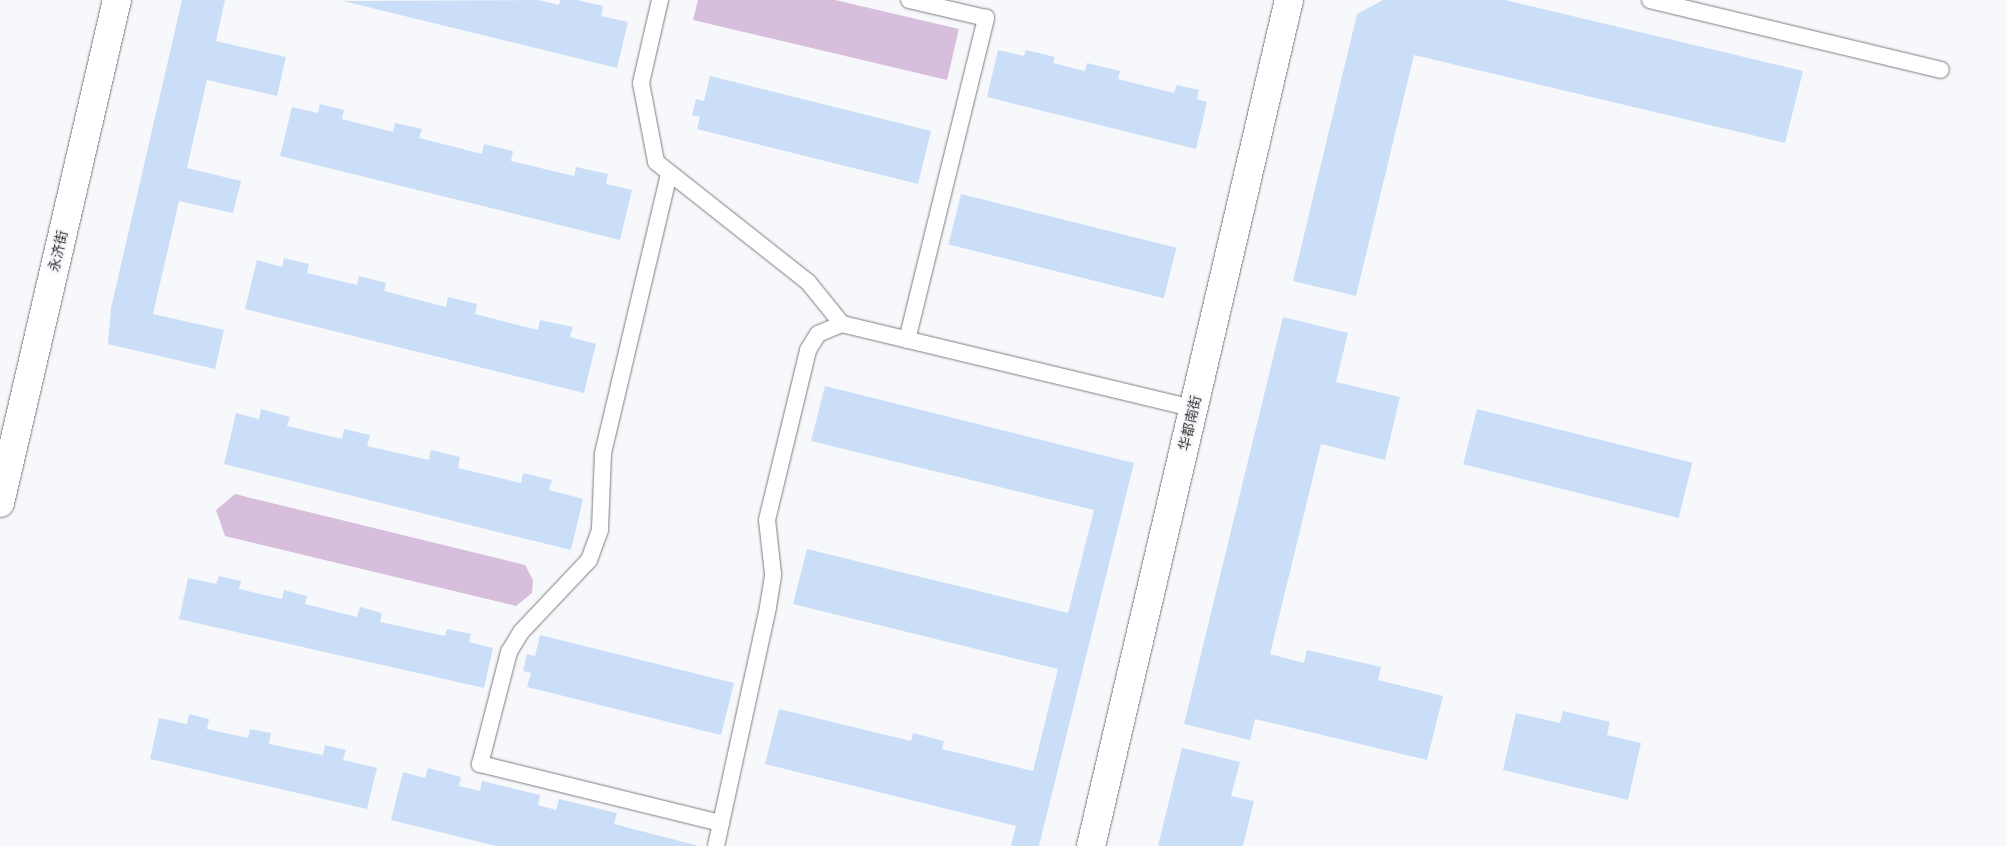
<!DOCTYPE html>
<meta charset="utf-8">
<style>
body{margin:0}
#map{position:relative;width:2007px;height:846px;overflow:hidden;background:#f7f8fb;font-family:"Public Sans","Noto Sans SC",sans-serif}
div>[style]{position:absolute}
.green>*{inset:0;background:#d8bedd}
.building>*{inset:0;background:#cadef8;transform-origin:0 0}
.roads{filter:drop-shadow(0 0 1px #7c7d80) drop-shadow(0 0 1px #7c7d80)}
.service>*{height:16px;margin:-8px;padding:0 8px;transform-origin:8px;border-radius:8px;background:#fff}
.tertiary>*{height:28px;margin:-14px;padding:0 14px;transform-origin:14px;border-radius:14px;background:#fff}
span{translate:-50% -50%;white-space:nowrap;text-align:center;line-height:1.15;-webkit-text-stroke:4.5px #f7f8fb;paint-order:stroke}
.street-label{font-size:14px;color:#2f3031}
</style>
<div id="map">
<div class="green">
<i style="clip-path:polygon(698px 0,835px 0,959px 29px,947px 80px,693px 20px)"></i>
<i style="clip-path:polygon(235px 494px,525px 565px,533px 580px,532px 593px,516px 606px,225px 536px,216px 510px)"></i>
</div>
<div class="building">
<i style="clip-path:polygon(182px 0,225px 0,216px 41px,286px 57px,277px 96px,207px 80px,187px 168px,241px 181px,233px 213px,179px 201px,153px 314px,224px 330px,215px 369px,108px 344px,111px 308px)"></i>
<i style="clip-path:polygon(538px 0,559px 5px,560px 0,577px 0,603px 6px,601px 16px,628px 22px,617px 68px,343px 1px)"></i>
<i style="clip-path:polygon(1383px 0,1505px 0,1803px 71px,1785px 143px,1414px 55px,1356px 296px,1293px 281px,1357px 14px)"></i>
<i style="clip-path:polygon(998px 50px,1024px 56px,1026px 50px,1055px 57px,1053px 63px,1085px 71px,1087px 63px,1120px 71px,1118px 79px,1174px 93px,1177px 85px,1199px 90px,1197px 99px,1207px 102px,1196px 149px,987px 97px)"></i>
<i style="clip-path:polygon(710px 76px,931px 131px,918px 184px,697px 129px,700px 117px,692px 115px,696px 99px,704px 101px)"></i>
<i style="clip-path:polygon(320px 104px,344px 110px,342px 119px,393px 132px,395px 123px,422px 129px,419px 138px,482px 154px,484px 144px,513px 151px,511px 161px,574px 176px,576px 167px,608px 174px,606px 184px,632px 190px,620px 240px,280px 156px,292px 107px,318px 113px)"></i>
<i style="left:961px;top:194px;width:222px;height:52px;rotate:14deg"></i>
<i style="clip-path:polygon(284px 258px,309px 264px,307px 273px,357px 285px,359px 276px,386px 283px,384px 291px,446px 307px,448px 297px,477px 304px,475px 314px,538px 330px,540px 320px,573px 327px,570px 337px,596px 344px,584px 393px,245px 309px,257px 260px,282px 267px)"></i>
<i style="clip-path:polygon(1283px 317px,1348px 333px,1336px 382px,1400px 397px,1385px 460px,1321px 444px,1270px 654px,1304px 663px,1307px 650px,1381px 667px,1378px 680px,1443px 696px,1427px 760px,1255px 719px,1250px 740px,1184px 724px)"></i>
<i style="clip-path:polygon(825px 386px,1134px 463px,1039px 846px,1011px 846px,1016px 826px,765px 764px,779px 709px,911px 741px,913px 733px,944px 741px,942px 749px,1033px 771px,1058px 669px,793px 604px,807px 549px,1068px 613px,1094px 510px,811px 441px)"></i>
<i style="clip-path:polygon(261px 409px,290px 417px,287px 426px,342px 439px,344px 429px,370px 435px,367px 446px,429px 460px,431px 450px,460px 457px,458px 468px,521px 483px,523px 473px,552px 480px,549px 490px,583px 499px,571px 550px,224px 464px,236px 413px,259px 419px)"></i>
<i style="left:1477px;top:409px;width:222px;height:57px;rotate:14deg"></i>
<i style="clip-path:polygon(219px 576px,241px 581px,239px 589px,282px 599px,284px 590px,307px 596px,305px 604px,357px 617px,360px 607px,382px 613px,380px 622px,445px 636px,447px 629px,471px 634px,469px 642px,493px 648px,484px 688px,179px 619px,188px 578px,216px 584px)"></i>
<i style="clip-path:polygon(540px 635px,734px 683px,721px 735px,527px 687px,531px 673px,523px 671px,527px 654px,535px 656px)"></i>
<i style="clip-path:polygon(1563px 711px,1610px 722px,1607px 735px,1641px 743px,1628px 800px,1503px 770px,1516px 713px,1560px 723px)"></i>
<i style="clip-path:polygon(189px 714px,209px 719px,207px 729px,248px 738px,250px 729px,271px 733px,269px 744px,323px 755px,325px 745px,346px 750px,343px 760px,377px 768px,367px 809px,150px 759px,159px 718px,187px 724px)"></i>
<i style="clip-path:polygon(1182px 748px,1240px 762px,1231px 796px,1254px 801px,1243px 846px,1158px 846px)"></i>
<i style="clip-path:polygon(428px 768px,461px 777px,459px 786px,480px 791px,482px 781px,540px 795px,538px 805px,556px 810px,559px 799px,617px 813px,614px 824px,699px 846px,496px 846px,391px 820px,403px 772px,425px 778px)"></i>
</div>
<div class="roads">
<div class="service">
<i style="left:660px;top:0;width:85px;rotate:102.9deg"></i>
<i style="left:641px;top:83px;width:80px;rotate:79.2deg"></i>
<i style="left:656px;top:162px;width:194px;rotate:38.3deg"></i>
<i style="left:808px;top:282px;width:54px;rotate:51deg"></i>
<i style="left:842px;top:324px;width:361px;rotate:13.5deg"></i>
<i style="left:1650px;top:0;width:299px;rotate:13.5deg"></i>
<i style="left:669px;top:174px;width:288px;rotate:103.3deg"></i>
<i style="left:603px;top:454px;width:76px;rotate:92.3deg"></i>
<i style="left:600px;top:530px;width:32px;rotate:110deg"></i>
<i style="left:589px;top:560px;width:99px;rotate:133.4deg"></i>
<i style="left:521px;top:632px;width:23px;rotate:121deg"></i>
<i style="left:509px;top:652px;width:116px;rotate:104.5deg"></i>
<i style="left:480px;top:764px;width:248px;rotate:13.8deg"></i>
<i style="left:907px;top:340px;width:332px;rotate:-76.2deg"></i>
<i style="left:986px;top:18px;width:79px;rotate:-166.8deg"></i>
<i style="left:716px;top:846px;width:245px;rotate:-77.7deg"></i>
<i style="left:768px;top:607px;width:33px;rotate:-81deg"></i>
<i style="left:773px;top:574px;width:54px;rotate:-96.3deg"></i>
<i style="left:767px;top:520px;width:175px;rotate:-76.4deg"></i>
<i style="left:808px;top:350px;width:19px;rotate:-58deg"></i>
<i style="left:818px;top:334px;width:26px;rotate:-23deg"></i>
</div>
<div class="tertiary">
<i style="left:0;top:503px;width:516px;rotate:-76.91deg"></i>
<i style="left:1091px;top:846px;width:869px;rotate:-76.83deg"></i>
</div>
</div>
<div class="street-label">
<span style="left:58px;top:251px;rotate:-77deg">永济街</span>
<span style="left:1190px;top:423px;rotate:-77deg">华都南街</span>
</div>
</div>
